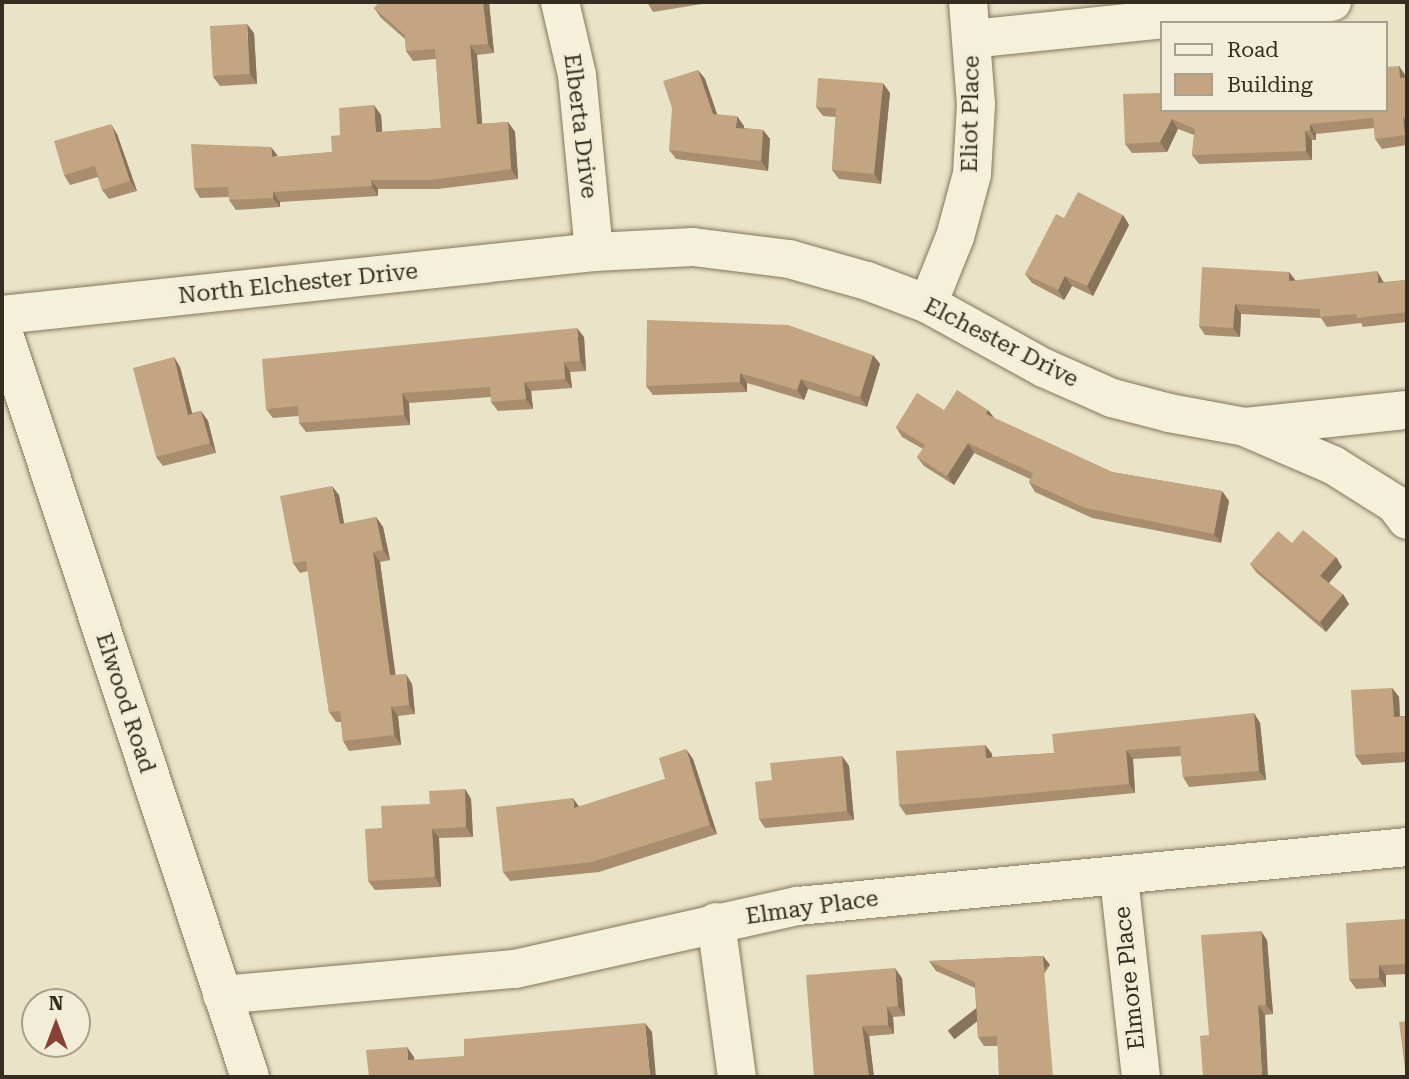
<!DOCTYPE html>
<style>
body{margin:0}
#map{position:relative;width:1409px;height:1079px;overflow:hidden;background:#e9e3c7;font-family:"Roboto Serif",serif}
div>[style]{position:absolute}
.roads{filter:drop-shadow(0 0 2px #83765e) drop-shadow(0 0 2px #83765e)}
.street>*{height:38px;margin:-19px;padding:0 19px;transform-origin:19px;border-radius:19px;background:#f5f0d9}
.secondary>*{height:38px;margin:-19px;padding:0 19px;transform-origin:19px;border-radius:19px;background:#f5f0d9}
.wall>*{inset:0;background:#a88e6f}
.shaded-wall>*{inset:0;background:#88745a;transform-origin:0 0}
.building>*{inset:0;background:#c3a581;transform-origin:0 0}
span{translate:-50% -50%;white-space:nowrap;text-align:center;line-height:1.15;-webkit-text-stroke:6px #f1edd6;paint-order:stroke}
.street-label{font-size:23px;color:#352d20}
.frame{position:absolute;inset:0;border:4px solid #352d20;pointer-events:none}
.legend{position:absolute;left:1160px;top:21px;width:228px;height:91px;box-sizing:border-box;background:#f1edd6;border:2px solid #a6a08d;margin:0;padding:9px 12px;list-style:none;font-size:21px;color:#352d20}
.legend li{display:flex;align-items:center;gap:14px;height:35px}
.legend b{width:35px;border:2px solid #a6a08d}
.north{position:absolute;left:21px;top:988px;width:70px;height:70px;box-sizing:border-box;background:#f1edd6;border:2px solid #a6a08d;border-radius:50%;rotate:0deg;font-size:19px;font-weight:700;line-height:28px;text-align:center;color:#352d20}
.north::after{content:'';display:block;margin:auto;width:24px;height:32px;background:#8b4035;clip-path:polygon(50% 0,100% 100%,50% 72%,0 100%)}
</style>
<div id="map">
<div class="roads">
<div class="street">
<i style="left:560px;top:2px;width:75px;rotate:76.9deg"></i>
<i style="left:577px;top:75px;width:178px;rotate:84.5deg"></i>
<i style="left:972px;top:39px;width:362px;rotate:-5.9deg"></i>
<i style="left:928px;top:304px;width:72px;rotate:-68.1deg"></i>
<i style="left:955px;top:237px;width:65px;rotate:-74.9deg"></i>
<i style="left:972px;top:174px;width:70px;rotate:-86.7deg"></i>
<i style="left:976px;top:104px;width:102px;rotate:-94.5deg"></i>
<i style="left:2px;top:315px;width:595px;rotate:-6.07deg"></i>
<i style="left:594px;top:252px;width:99px;rotate:-2.9deg"></i>
<i style="left:693px;top:247px;width:97px;rotate:7.1deg"></i>
<i style="left:789px;top:259px;width:81px;rotate:15.8deg"></i>
<i style="left:867px;top:281px;width:65px;rotate:20.7deg"></i>
<i style="left:928px;top:304px;width:132px;rotate:28.9deg"></i>
<i style="left:1044px;top:368px;width:74px;rotate:23.8deg"></i>
<i style="left:1112px;top:398px;width:59px;rotate:14.7deg"></i>
<i style="left:1169px;top:413px;width:77px;rotate:10.4deg"></i>
<i style="left:1245px;top:427px;width:163px;rotate:-6deg"></i>
<i style="left:1247px;top:428px;width:94px;rotate:23.3deg"></i>
<i style="left:1333px;top:465px;width:73px;rotate:32.2deg"></i>
<i style="left:1395px;top:504px;width:20px;rotate:53deg"></i>
<i style="left:1119px;top:878px;width:200px;rotate:83.7deg"></i>
<i style="left:716px;top:922px;width:156px;rotate:82.3deg"></i>
<i style="left:222px;top:995px;width:294px;rotate:-5.1deg"></i>
<i style="left:515px;top:969px;width:290px;rotate:-12.6deg"></i>
<i style="left:798px;top:906px;width:612px;rotate:-5.53deg"></i>
</div>
<div class="secondary">
<i style="left:2px;top:328px;width:789px;rotate:71.68deg"></i>
</div>
</div>
<div class="wall">
<i style="clip-path:polygon(489px 2px,494px 53px,477px 55px,482px 124px,508px 122px,515px 132px,518px 179px,438px 189px,378px 189px,378px 196px,280px 202px,280px 207px,236px 210px,229px 200px,229px 197px,200px 198px,194px 188px,278px 157px,332px 152px,340px 135px,381px 115px,382px 132px,441px 128px,436px 59px,413px 61px,406px 51px,405px 39px,381px 18px,374px 8px)"></i>
<i style="clip-path:polygon(647px 2px,714px 2px,653px 12px)"></i>
<i style="clip-path:polygon(254px 33px,257px 84px,220px 86px,213px 77px)"></i>
<i style="clip-path:polygon(1399px 66px,1405px 75px,1405px 77px,1407px 77px,1407px 145px,1382px 149px,1375px 139px,1374px 128px,1316px 134px,1316px 140px,1312px 140px,1312px 160px,1199px 164px,1192px 155px,1194px 135px,1178px 129px,1167px 152px,1132px 153px,1125px 144px,1162px 110px,1386px 110px)"></i>
<i style="clip-path:polygon(698px 70px,705px 79px,717px 114px,744px 126px,744px 128px,763px 130px,770px 139px,768px 171px,676px 159px,669px 150px)"></i>
<i style="clip-path:polygon(890px 93px,881px 184px,839px 179px,832px 170px,836px 117px,823px 116px,816px 107px)"></i>
<i style="clip-path:polygon(117px 134px,137px 191px,109px 199px,102px 190px,98px 177px,70px 185px,64px 175px)"></i>
<i style="clip-path:polygon(1123px 215px,1129px 225px,1093px 296px,1072px 286px,1064px 300px,1032px 283px,1025px 274px,1064px 218px)"></i>
<i style="clip-path:polygon(1289px 272px,1295px 280px,1383px 281px,1384px 282px,1407px 280px,1407px 322px,1363px 327px,1361px 323px,1327px 327px,1321px 318px,1241px 314px,1240px 337px,1205px 335px,1199px 326px)"></i>
<i style="clip-path:polygon(584px 337px,586px 371px,570px 372px,572px 388px,531px 391px,533px 409px,498px 411px,491px 402px,491px 397px,409px 403px,410px 425px,306px 432px,299px 423px,299px 416px,273px 418px,266px 409px)"></i>
<i style="clip-path:polygon(873px 355px,880px 364px,867px 407px,808px 389px,804px 400px,747px 383px,747px 392px,653px 395px,646px 386px)"></i>
<i style="clip-path:polygon(174px 357px,180px 367px,192px 413px,201px 411px,208px 421px,216px 453px,163px 466px,156px 457px)"></i>
<i style="clip-path:polygon(944px 410px,988px 410px,994px 418px,1112px 472px,1222px 491px,1229px 501px,1221px 543px,1092px 518px,1035px 492px,1029px 482px,1030px 479px,974px 453px,954px 485px,924px 466px,917px 457px,923px 449px,902px 437px,896px 427px)"></i>
<i style="clip-path:polygon(339px 495px,344px 524px,376px 517px,383px 527px,390px 560px,380px 562px,395px 675px,412px 684px,415px 714px,398px 716px,401px 745px,349px 751px,343px 741px,341px 722px,336px 722px,329px 712px,308px 571px,300px 573px,293px 563px)"></i>
<i style="clip-path:polygon(1292px 543px,1336px 557px,1342px 567px,1329px 583px,1349px 604px,1326px 632px,1257px 573px,1250px 564px)"></i>
<i style="clip-path:polygon(1392px 688px,1399px 697px,1400px 716px,1407px 716px,1407px 762px,1362px 765px,1355px 755px)"></i>
<i style="clip-path:polygon(1254px 713px,1260px 723px,1266px 780px,1189px 787px,1183px 777px,1181px 756px,1133px 759px,1135px 793px,906px 815px,899px 805px,985px 745px,992px 754px,992px 757px,1054px 753px)"></i>
<i style="clip-path:polygon(842px 756px,849px 766px,854px 820px,765px 828px,759px 819px,772px 780px)"></i>
<i style="clip-path:polygon(693px 759px,717px 834px,599px 872px,510px 881px,503px 872px,579px 807px,665px 779px)"></i>
<i style="clip-path:polygon(465px 789px,471px 799px,473px 837px,439px 838px,441px 887px,375px 890px,368px 881px,430px 804px)"></i>
<i style="clip-path:polygon(1407px 919px,1407px 974px,1386px 975px,1386px 987px,1356px 989px,1349px 979px)"></i>
<i style="clip-path:polygon(1267px 940px,1273px 1014px,1265px 1015px,1209px 1035px)"></i>
<i style="clip-path:polygon(1043px 956px,1050px 965px,997px 1046px,984px 1046px,978px 1037px,975px 988px,936px 971px,929px 961px)"></i>
<i style="clip-path:polygon(902px 978px,905px 1016px,893px 1017px,894px 1034px,869px 1036px,874px 1077px,814px 1077px)"></i>
</div>
<div class="shaded-wall">
<i style="clip-path:polygon(483px 2px,489px 2px,494px 53px,488px 44px)"></i>
<i style="clip-path:polygon(247px 24px,254px 33px,257px 84px,250px 74px)"></i>
<i style="clip-path:polygon(470px 45px,477px 55px,483px 134px,477px 124px)"></i>
<i style="clip-path:polygon(1399px 66px,1405px 75px,1406px 87px,1400px 78px)"></i>
<i style="clip-path:polygon(698px 70px,705px 79px,720px 123px,713px 114px)"></i>
<i style="clip-path:polygon(883px 83px,890px 93px,881px 184px,874px 174px)"></i>
<i style="clip-path:polygon(374px 105px,381px 115px,383px 142px,376px 132px)"></i>
<i style="clip-path:polygon(737px 116px,744px 126px,743px 137px,736px 128px)"></i>
<i style="clip-path:polygon(1403px 118px,1407px 124px,1407px 138px,1405px 135px)"></i>
<i style="clip-path:polygon(1172px 119px,1178px 129px,1167px 152px,1160px 142px)"></i>
<i style="clip-path:polygon(508px 122px,515px 132px,518px 179px,511px 169px)"></i>
<i style="clip-path:polygon(111px 124px,117px 134px,137px 191px,130px 181px)"></i>
<i style="clip-path:polygon(1310px 124px,1316px 134px,1316px 140px,1310px 130px)"></i>
<i style="clip-path:polygon(763px 130px,770px 139px,768px 171px,761px 161px)"></i>
<i style="clip-path:polygon(1305px 131px,1312px 140px,1312px 160px,1306px 151px)"></i>
<i style="clip-path:polygon(271px 147px,278px 156px,272px 157px)"></i>
<i style="clip-path:polygon(371px 180px,378px 189px,378px 196px,372px 186px)"></i>
<i style="clip-path:polygon(273px 192px,280px 202px,280px 207px,273px 198px)"></i>
<i style="clip-path:polygon(1123px 215px,1129px 225px,1093px 296px,1087px 286px)"></i>
<i style="clip-path:polygon(1377px 271px,1383px 281px,1384px 293px,1378px 283px)"></i>
<i style="clip-path:polygon(1289px 272px,1296px 281px,1289px 281px)"></i>
<i style="clip-path:polygon(1065px 276px,1072px 286px,1064px 300px,1058px 290px)"></i>
<i style="clip-path:polygon(1235px 304px,1241px 314px,1240px 337px,1233px 328px)"></i>
<i style="clip-path:polygon(577px 328px,584px 337px,586px 371px,580px 361px)"></i>
<i style="clip-path:polygon(873px 355px,880px 364px,867px 407px,860px 397px)"></i>
<i style="clip-path:polygon(174px 357px,180px 367px,195px 424px,188px 415px)"></i>
<i style="clip-path:polygon(564px 362px,570px 372px,572px 388px,565px 379px)"></i>
<i style="clip-path:polygon(740px 373px,747px 383px,747px 392px,740px 382px)"></i>
<i style="clip-path:polygon(801px 379px,808px 389px,804px 400px,797px 390px)"></i>
<i style="clip-path:polygon(524px 382px,531px 391px,533px 409px,526px 399px)"></i>
<i style="clip-path:polygon(402px 393px,409px 403px,410px 425px,404px 415px)"></i>
<i style="clip-path:polygon(988px 410px,995px 419px,986px 414px)"></i>
<i style="clip-path:polygon(201px 411px,208px 421px,216px 453px,210px 443px)"></i>
<i style="clip-path:polygon(968px 443px,974px 453px,954px 485px,947px 476px)"></i>
<i style="clip-path:polygon(332px 486px,339px 495px,346px 534px,340px 524px)"></i>
<i style="clip-path:polygon(1222px 491px,1229px 501px,1221px 543px,1214px 534px)"></i>
<i style="clip-path:polygon(376px 517px,383px 527px,390px 560px,383px 550px)"></i>
<i style="clip-path:polygon(373px 552px,380px 562px,397px 685px,390px 675px)"></i>
<i style="clip-path:polygon(1336px 557px,1342px 567px,1327px 585px,1320px 576px)"></i>
<i style="clip-path:polygon(1343px 594px,1349px 604px,1326px 632px,1320px 622px)"></i>
<i style="clip-path:polygon(406px 674px,412px 684px,415px 714px,409px 705px)"></i>
<i style="clip-path:polygon(1392px 688px,1399px 697px,1400px 726px,1394px 717px)"></i>
<i style="clip-path:polygon(391px 707px,398px 716px,401px 745px,394px 735px)"></i>
<i style="clip-path:polygon(1254px 713px,1260px 723px,1266px 780px,1259px 771px)"></i>
<i style="clip-path:polygon(985px 745px,992px 754px,993px 767px,986px 758px)"></i>
<i style="clip-path:polygon(686px 749px,693px 759px,717px 834px,710px 825px)"></i>
<i style="clip-path:polygon(1126px 750px,1133px 759px,1135px 793px,1129px 784px)"></i>
<i style="clip-path:polygon(842px 756px,849px 766px,854px 820px,847px 811px)"></i>
<i style="clip-path:polygon(465px 789px,471px 799px,473px 837px,466px 827px)"></i>
<i style="clip-path:polygon(573px 798px,580px 808px,574px 808px)"></i>
<i style="clip-path:polygon(432px 829px,439px 838px,441px 887px,435px 877px)"></i>
<i style="clip-path:polygon(1261px 931px,1267px 940px,1273px 1014px,1266px 1005px)"></i>
<i style="left:1043px;top:956px;width:11px;height:121px;rotate:52deg"></i>
<i style="clip-path:polygon(1379px 965px,1386px 975px,1386px 987px,1379px 978px)"></i>
<i style="clip-path:polygon(895px 968px,902px 978px,905px 1016px,898px 1006px)"></i>
<i style="clip-path:polygon(1258px 1005px,1265px 1015px,1268px 1077px,1262px 1077px)"></i>
<i style="clip-path:polygon(887px 1007px,893px 1017px,894px 1034px,888px 1025px)"></i>
<i style="clip-path:polygon(645px 1023px,652px 1032px,656px 1077px,650px 1077px)"></i>
<i style="clip-path:polygon(862px 1026px,869px 1036px,874px 1077px,869px 1077px)"></i>
<i style="clip-path:polygon(407px 1047px,414px 1057px,415px 1069px,408px 1060px)"></i>
</div>
<div class="building">
<i style="clip-path:polygon(379px 2px,483px 2px,488px 44px,470px 45px,477px 124px,508px 122px,511px 169px,431px 180px,371px 180px,372px 186px,273px 192px,273px 198px,229px 200px,228px 187px,194px 188px,191px 144px,271px 147px,272px 157px,332px 152px,331px 136px,340px 135px,339px 108px,374px 105px,376px 132px,441px 128px,435px 49px,406px 51px,405px 35px,374px 8px)"></i>
<i style="left:247px;top:24px;width:50px;height:37px;rotate:87deg"></i>
<i style="clip-path:polygon(1399px 66px,1400px 78px,1407px 77px,1407px 117px,1403px 118px,1405px 135px,1375px 139px,1373px 118px,1310px 124px,1310px 130px,1305px 131px,1306px 151px,1192px 155px,1195px 129px,1172px 119px,1160px 142px,1125px 144px,1123px 94px,1160px 93px,1160px 103px,1162px 103px,1162px 110px,1386px 110px,1386px 67px)"></i>
<i style="clip-path:polygon(698px 70px,713px 114px,737px 116px,736px 128px,763px 130px,761px 161px,669px 150px,672px 108px,663px 81px)"></i>
<i style="clip-path:polygon(818px 78px,883px 83px,874px 174px,832px 170px,836px 108px,816px 107px)"></i>
<i style="clip-path:polygon(111px 124px,130px 181px,102px 190px,95px 166px,64px 175px,54px 141px)"></i>
<i style="clip-path:polygon(1078px 192px,1123px 215px,1087px 286px,1065px 276px,1058px 290px,1025px 274px,1056px 214px,1064px 218px)"></i>
<i style="clip-path:polygon(1202px 267px,1289px 272px,1289px 281px,1377px 271px,1378px 283px,1407px 280px,1407px 312px,1357px 318px,1356px 314px,1320px 317px,1320px 309px,1235px 304px,1233px 328px,1199px 326px)"></i>
<i style="clip-path:polygon(647px 320px,788px 325px,873px 355px,860px 397px,801px 379px,797px 390px,740px 373px,740px 382px,646px 386px)"></i>
<i style="clip-path:polygon(577px 328px,580px 361px,564px 362px,565px 379px,524px 382px,526px 399px,491px 402px,490px 387px,402px 393px,404px 415px,299px 423px,298px 406px,266px 409px,262px 359px)"></i>
<i style="clip-path:polygon(174px 357px,188px 415px,201px 411px,210px 443px,156px 457px,133px 368px)"></i>
<i style="clip-path:polygon(957px 390px,988px 410px,986px 414px,1112px 472px,1222px 491px,1214px 534px,1085px 508px,1029px 482px,1033px 473px,968px 443px,947px 476px,917px 457px,925px 445px,896px 427px,917px 393px,944px 410px)"></i>
<i style="clip-path:polygon(332px 486px,340px 524px,376px 517px,383px 550px,373px 552px,390px 675px,406px 674px,409px 705px,391px 707px,394px 735px,343px 741px,340px 711px,329px 712px,306px 561px,293px 563px,280px 496px)"></i>
<i style="clip-path:polygon(1303px 530px,1336px 557px,1320px 576px,1343px 594px,1320px 622px,1250px 564px,1278px 531px,1292px 543px)"></i>
<i style="clip-path:polygon(1392px 688px,1394px 717px,1407px 716px,1407px 752px,1355px 755px,1351px 690px)"></i>
<i style="clip-path:polygon(1254px 713px,1259px 771px,1183px 777px,1180px 746px,1126px 750px,1129px 784px,899px 805px,896px 751px,985px 745px,986px 758px,1054px 753px,1052px 734px)"></i>
<i style="clip-path:polygon(686px 749px,710px 825px,592px 862px,503px 872px,496px 807px,573px 798px,574px 808px,665px 779px,659px 758px)"></i>
<i style="clip-path:polygon(842px 756px,847px 811px,759px 819px,755px 782px,772px 780px,770px 763px)"></i>
<i style="clip-path:polygon(465px 789px,466px 827px,432px 829px,435px 877px,368px 881px,365px 829px,382px 828px,381px 806px,430px 804px,429px 791px)"></i>
<i style="clip-path:polygon(1407px 919px,1407px 964px,1379px 965px,1379px 978px,1349px 979px,1346px 923px)"></i>
<i style="clip-path:polygon(1261px 931px,1266px 1005px,1258px 1005px,1262px 1077px,1203px 1077px,1200px 1036px,1209px 1035px,1201px 935px)"></i>
<i style="clip-path:polygon(1043px 956px,1053px 1077px,999px 1077px,997px 1036px,978px 1037px,975px 982px,929px 961px)"></i>
<i style="clip-path:polygon(895px 968px,898px 1006px,887px 1007px,888px 1025px,862px 1026px,869px 1077px,814px 1077px,806px 975px)"></i>
<i style="clip-path:polygon(1407px 1021px,1407px 1077px,1406px 1077px,1399px 1022px)"></i>
<i style="clip-path:polygon(645px 1023px,650px 1077px,369px 1077px,366px 1050px,407px 1047px,408px 1060px,464px 1056px,464px 1039px)"></i>
</div>
<div class="street-label">
<span style="left:971px;top:114px;rotate:-89deg">Eliot Place</span>
<span style="left:580px;top:126px;rotate:83deg">Elberta Drive</span>
<span style="left:298px;top:284px;rotate:-6deg">North Elchester Drive</span>
<span style="left:1001px;top:343px;rotate:27deg">Elchester Drive</span>
<span style="left:125px;top:703px;rotate:72deg">Elwood Road</span>
<span style="left:812px;top:908px;rotate:-8deg">Elmay Place</span>
<span style="left:1130px;top:978px;rotate:-96deg">Elmore Place</span>
</div>
<div class="frame"></div>
<ul class="legend">
<li><b style="height:9px;background:#f5f0d9"></b>Road</li>
<li><b style="height:19px;background:#c3a581"></b>Building</li>
</ul>
<div class="north">N</div>
</div>
